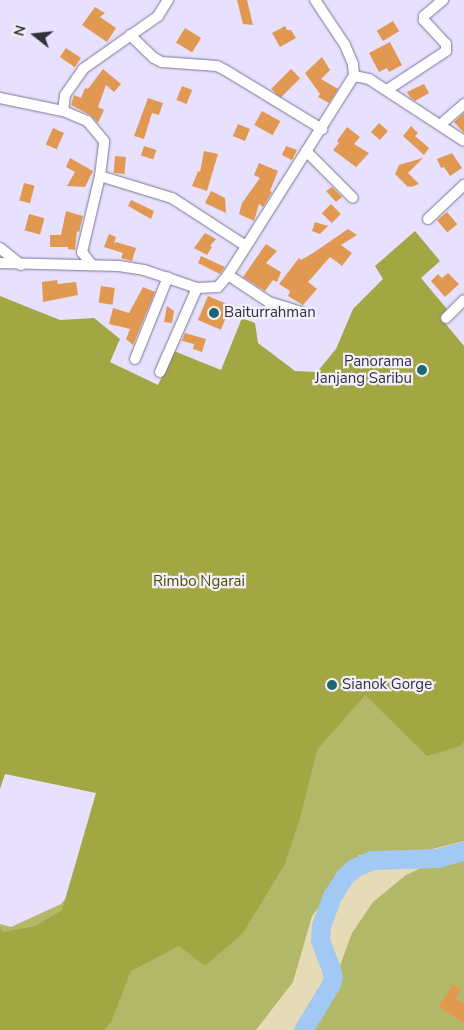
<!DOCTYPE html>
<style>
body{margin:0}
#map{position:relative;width:464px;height:1030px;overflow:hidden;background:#e7e0fe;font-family:"Nunito Sans",sans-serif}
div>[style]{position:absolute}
.green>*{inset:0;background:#b3b869}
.forest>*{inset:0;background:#a2a744}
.sand>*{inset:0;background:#e5dbb6}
.river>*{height:19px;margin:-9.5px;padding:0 9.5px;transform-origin:9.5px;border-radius:9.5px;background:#a1c9f3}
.building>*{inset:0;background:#e19952;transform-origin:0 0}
.roads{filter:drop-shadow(0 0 1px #7c7591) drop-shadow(0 0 1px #7c7591)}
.street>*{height:10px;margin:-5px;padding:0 5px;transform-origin:5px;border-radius:5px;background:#fff}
.dots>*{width:14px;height:14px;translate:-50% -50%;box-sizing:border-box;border:2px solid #f3f0fc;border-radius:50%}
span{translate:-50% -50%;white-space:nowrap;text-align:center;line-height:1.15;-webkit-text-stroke:4.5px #f3f0fc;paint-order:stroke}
.poi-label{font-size:15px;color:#33313c}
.left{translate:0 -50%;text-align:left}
.right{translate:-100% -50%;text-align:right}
.park-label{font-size:15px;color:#4b4e00}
.north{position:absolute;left:10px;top:10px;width:50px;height:50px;-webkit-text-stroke:4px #f3f0fc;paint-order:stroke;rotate:286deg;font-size:14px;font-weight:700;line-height:20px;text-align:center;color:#33313c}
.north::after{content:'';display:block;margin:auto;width:18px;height:22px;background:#33313c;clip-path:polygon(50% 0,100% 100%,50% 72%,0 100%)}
</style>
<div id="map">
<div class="green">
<i style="clip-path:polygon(363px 346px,464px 384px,464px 1030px,0 1030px,0 924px,11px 927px,61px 904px,76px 886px,333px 352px)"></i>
</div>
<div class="forest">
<i style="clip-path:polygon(415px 231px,440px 261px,421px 278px,452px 315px,445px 323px,464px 346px,464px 742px,460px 746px,427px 756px,365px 695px,317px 750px,300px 818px,285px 864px,243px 933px,205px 966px,179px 946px,131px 971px,111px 1022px,104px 1030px,0 1030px,0 927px,3px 932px,36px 926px,62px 910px,96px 793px,5px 774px,0 789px,0 296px,60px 320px,94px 318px,120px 339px,110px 362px,158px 385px,174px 351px,221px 370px,242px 318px,255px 323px,258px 343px,295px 371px,317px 372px,336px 349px,353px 309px,383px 279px,375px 266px)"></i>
</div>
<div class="sand">
<i style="clip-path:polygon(464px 841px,464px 848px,406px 875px,373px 902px,352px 933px,335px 979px,309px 1030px,256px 1030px,293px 982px,312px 916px,359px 855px,412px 854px)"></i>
</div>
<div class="river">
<i style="left:303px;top:1030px;width:54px;rotate:-58.7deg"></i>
<i style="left:331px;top:984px;width:7px;rotate:-74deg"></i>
<i style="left:333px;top:977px;width:8px;rotate:-104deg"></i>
<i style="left:331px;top:969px;width:31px;rotate:-111deg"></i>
<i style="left:320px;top:940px;width:14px;rotate:-86deg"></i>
<i style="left:321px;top:926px;width:32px;rotate:-70deg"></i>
<i style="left:332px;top:896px;width:24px;rotate:-57deg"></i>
<i style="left:345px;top:876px;width:12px;rotate:-42deg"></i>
<i style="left:354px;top:868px;width:20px;rotate:-24deg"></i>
<i style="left:372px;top:860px;width:65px;rotate:-1.8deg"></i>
<i style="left:437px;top:858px;width:28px;rotate:-15deg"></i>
</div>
<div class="building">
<i style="clip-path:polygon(237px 0,247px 0,253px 25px,243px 24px)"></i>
<i style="clip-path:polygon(95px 7px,105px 13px,100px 17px,116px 28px,107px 42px,82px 25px)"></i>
<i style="left:393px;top:21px;width:12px;height:19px;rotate:59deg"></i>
<i style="clip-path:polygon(285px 26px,287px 30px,291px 30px,296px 38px,280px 47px,272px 33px)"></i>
<i style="left:185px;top:28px;width:19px;height:17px;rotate:32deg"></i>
<i style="clip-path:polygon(390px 42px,402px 65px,389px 72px,387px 68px,379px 72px,369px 53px)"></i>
<i style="left:66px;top:48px;width:18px;height:11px;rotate:34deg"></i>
<i style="clip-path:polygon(322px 57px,330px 70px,321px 79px,338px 89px,329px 103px,318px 97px,320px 94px,305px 73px)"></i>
<i style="clip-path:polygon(103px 69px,121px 84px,114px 92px,106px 85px,98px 107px,104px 110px,98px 123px,90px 115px,71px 105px,74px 95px,81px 98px,85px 88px,88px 89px)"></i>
<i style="left:291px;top:69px;width:13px;height:28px;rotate:45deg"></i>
<i style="clip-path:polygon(424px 84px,429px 93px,415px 101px,410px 97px,407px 92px)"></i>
<i style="left:182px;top:86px;width:11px;height:15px;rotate:22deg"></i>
<i style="clip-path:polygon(148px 98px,163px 103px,159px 115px,152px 113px,144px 139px,134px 136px)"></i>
<i style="left:262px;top:111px;width:21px;height:16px;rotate:29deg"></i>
<i style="clip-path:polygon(464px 113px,464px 133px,454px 122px)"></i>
<i style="left:379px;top:123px;width:12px;height:12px;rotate:42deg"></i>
<i style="left:238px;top:124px;width:13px;height:13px;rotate:23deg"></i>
<i style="clip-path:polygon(411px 126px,418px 133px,415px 136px,429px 148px,424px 155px,403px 136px)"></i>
<i style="clip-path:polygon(347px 127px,360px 137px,354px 144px,369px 153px,356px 167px,333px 150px,339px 143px,337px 141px)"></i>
<i style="left:53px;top:128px;width:12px;height:18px;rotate:24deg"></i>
<i style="left:144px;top:146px;width:13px;height:10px;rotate:18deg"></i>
<i style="clip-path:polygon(286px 146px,297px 150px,292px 160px,282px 155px)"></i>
<i style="clip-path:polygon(204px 151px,218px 154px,207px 191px,192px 186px,198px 171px,200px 172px)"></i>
<i style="clip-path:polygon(452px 153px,462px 168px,450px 176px,444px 167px,441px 168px,437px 159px)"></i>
<i style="left:115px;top:156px;width:11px;height:17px;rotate:5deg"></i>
<i style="clip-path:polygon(70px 158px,93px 171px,85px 187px,67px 186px,75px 172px,66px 167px)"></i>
<i style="clip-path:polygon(423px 158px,408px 173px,419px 184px,411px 187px,407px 186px,395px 174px,399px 165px)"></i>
<i style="clip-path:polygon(259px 163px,278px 171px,270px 191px,272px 192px,263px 207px,259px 204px,254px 221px,239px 214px,242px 203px,260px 178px,254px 175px)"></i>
<i style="left:24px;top:183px;width:11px;height:18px;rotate:15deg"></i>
<i style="clip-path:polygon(332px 187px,342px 197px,336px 202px,326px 191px)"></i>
<i style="clip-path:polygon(211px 191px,225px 198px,226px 213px,205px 203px)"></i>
<i style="clip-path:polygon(131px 200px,154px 211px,151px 219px,128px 206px)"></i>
<i style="left:331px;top:204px;width:14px;height:13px;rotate:45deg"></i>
<i style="clip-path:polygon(66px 211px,83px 216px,79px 232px,77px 231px,75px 250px,68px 249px,68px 247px,50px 247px,50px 235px,61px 235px)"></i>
<i style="left:447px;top:212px;width:16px;height:13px;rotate:50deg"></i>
<i style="left:29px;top:214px;width:16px;height:17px;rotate:15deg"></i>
<i style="clip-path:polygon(315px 222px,328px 226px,320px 234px,312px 231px)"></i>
<i style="clip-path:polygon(348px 229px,357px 235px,341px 245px,352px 253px,342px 266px,330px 257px,308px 282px,317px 289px,303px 305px,288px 296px,290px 291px,279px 284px,299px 258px,301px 260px,313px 253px)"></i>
<i style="clip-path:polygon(205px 233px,216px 239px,210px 246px,212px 247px,207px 255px,194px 248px)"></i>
<i style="clip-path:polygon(109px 234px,116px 237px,114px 244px,116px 242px,136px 248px,132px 261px,121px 258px,123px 253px,104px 247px)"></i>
<i style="clip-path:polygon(266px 244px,277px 251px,266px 263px,281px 272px,277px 282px,273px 280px,265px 291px,243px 277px)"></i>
<i style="clip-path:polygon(201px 256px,225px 267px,220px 274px,198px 263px)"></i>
<i style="clip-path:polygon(448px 273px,459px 284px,445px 297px,431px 281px,438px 274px,442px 278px)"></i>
<i style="clip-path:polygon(57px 280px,58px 284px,76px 282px,78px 295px,43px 302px,42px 282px)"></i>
<i style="left:101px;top:286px;width:14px;height:17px;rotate:8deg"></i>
<i style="clip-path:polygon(143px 287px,155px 292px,133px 345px,126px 339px,130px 329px,109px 324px,113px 308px,129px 313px)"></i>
<i style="left:208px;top:296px;width:25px;height:26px;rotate:23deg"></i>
<i style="clip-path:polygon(167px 306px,174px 311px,172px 323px,164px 322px)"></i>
<i style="clip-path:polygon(185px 333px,206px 339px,202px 352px,193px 349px,194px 344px,182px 341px)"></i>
<i style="clip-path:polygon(453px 984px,461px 990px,455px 999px,464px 1004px,464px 1023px,438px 1007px)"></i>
</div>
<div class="roads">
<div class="street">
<i style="left:130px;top:35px;width:33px;rotate:44deg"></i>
<i style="left:154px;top:58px;width:9px;rotate:27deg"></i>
<i style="left:162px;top:62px;width:55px;rotate:4.2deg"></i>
<i style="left:217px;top:66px;width:9px;rotate:27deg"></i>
<i style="left:225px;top:70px;width:114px;rotate:31.3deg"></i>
<i style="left:354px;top:76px;width:15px;rotate:11deg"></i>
<i style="left:369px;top:79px;width:113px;rotate:33.1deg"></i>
<i style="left:387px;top:90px;width:71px;rotate:-33.5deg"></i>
<i style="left:446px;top:51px;width:7px;rotate:-90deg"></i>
<i style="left:446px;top:44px;width:33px;rotate:-133deg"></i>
<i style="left:424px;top:20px;width:4px;rotate:-90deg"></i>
<i style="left:424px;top:16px;width:25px;rotate:-40deg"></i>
<i style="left:0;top:98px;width:64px;rotate:11.7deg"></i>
<i style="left:440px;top:125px;width:32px;rotate:-41deg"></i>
<i style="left:306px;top:151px;width:66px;rotate:45deg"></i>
<i style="left:100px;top:176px;width:75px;rotate:17deg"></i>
<i style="left:172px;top:198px;width:88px;rotate:33deg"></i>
<i style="left:428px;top:219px;width:50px;rotate:-43.4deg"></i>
<i style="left:0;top:248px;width:27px;rotate:39deg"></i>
<i style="left:0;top:263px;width:119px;rotate:1.4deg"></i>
<i style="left:119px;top:266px;width:25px;rotate:9deg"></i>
<i style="left:144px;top:270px;width:56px;rotate:18.8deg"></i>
<i style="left:197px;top:288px;width:21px;rotate:-3deg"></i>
<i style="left:218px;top:287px;width:16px;rotate:-50deg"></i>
<i style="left:228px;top:275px;width:236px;rotate:-57.7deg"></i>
<i style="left:354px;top:76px;width:12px;rotate:-95deg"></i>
<i style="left:353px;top:64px;width:21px;rotate:-113deg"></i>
<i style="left:345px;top:45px;width:54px;rotate:-123.7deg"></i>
<i style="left:92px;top:265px;width:16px;rotate:-128deg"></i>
<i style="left:82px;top:252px;width:78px;rotate:-76.7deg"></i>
<i style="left:100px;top:176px;width:35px;rotate:-83deg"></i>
<i style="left:104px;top:141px;width:26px;rotate:-130deg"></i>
<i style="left:87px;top:121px;width:26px;rotate:-157deg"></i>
<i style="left:63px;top:111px;width:16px;rotate:-83deg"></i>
<i style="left:65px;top:95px;width:32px;rotate:-55deg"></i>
<i style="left:83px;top:69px;width:92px;rotate:-35.2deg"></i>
<i style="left:158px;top:16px;width:19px;rotate:-58deg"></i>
<i style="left:228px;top:275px;width:49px;rotate:33.4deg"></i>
<i style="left:269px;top:302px;width:34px;rotate:17deg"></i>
<i style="left:446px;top:318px;width:25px;rotate:-45deg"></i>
<i style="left:135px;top:359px;width:88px;rotate:-68.1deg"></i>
<i style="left:160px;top:372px;width:92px;rotate:-66.2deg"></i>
</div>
</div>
<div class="dots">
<i style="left:214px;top:313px;background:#1b686d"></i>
<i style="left:422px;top:370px;background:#1b686d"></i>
<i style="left:332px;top:685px;background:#1b686d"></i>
</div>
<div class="poi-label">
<span class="left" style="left:224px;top:313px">Baiturrahman</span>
<span class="right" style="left:412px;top:370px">Panorama<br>Janjang Saribu</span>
<span class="left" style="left:342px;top:685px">Sianok Gorge</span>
</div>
<div class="park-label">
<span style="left:199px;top:582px">Rimbo Ngarai</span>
</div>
<div class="north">N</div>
</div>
